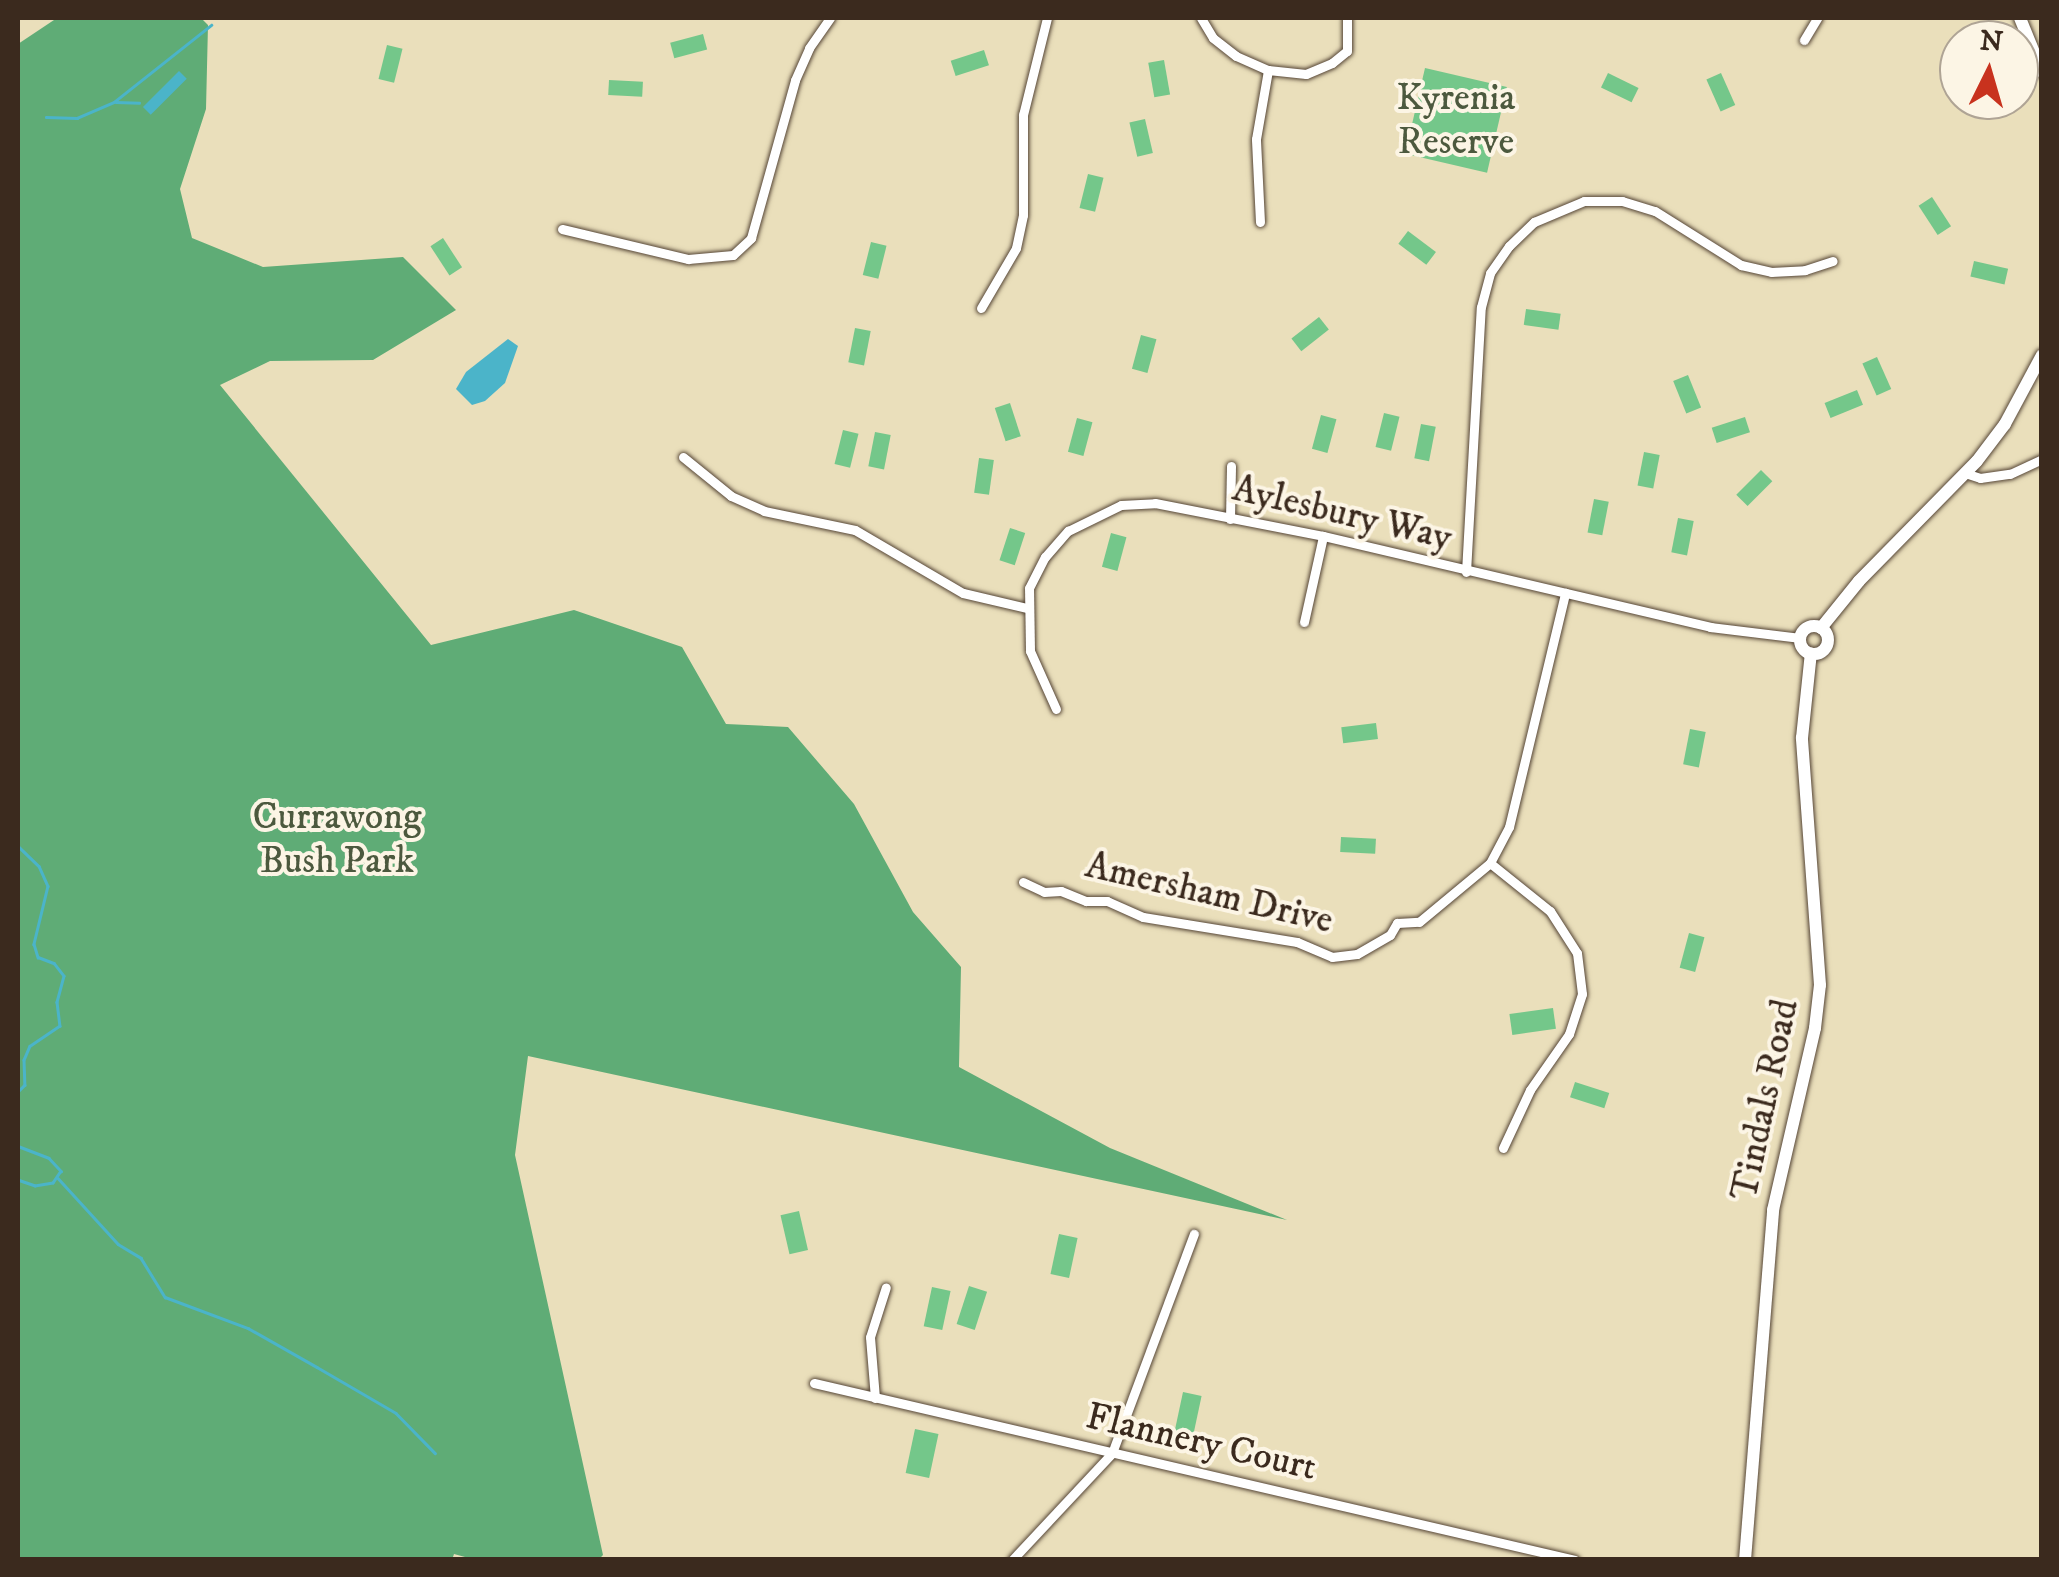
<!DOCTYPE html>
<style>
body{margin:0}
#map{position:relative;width:2059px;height:1577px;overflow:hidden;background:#eadfbb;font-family:"IM FELL DW Pica",serif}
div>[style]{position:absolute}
.green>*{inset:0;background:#74c78a;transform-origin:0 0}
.forest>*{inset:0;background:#5fac76}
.water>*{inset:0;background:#4bb4c9;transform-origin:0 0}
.stream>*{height:2.5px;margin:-1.25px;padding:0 1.25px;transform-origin:1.25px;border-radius:1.25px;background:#4bb4c9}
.roads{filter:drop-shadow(0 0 2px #554536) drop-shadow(0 0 2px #554536)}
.street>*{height:9px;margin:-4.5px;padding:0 4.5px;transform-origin:4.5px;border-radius:4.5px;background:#fff}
.secondary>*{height:12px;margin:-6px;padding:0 6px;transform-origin:6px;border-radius:6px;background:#fff}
.secondary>.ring{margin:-6px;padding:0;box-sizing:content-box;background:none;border:12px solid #fff;border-radius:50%}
span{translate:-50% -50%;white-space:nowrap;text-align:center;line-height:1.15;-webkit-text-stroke:8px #fcf5e5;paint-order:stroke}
.park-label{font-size:38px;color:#4c593e}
.street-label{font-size:38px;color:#3b2a1e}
.frame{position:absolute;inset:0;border:20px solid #3b2a1e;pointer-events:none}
.north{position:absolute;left:1939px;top:20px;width:100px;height:100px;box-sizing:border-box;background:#fcf5e5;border:2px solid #afa495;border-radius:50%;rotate:5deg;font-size:28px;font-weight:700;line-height:40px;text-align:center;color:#3b2a1e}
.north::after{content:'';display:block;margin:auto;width:35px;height:45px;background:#c8321e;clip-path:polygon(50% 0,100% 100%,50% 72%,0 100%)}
</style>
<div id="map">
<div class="green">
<i style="left:703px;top:34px;width:16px;height:34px;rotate:75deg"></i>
<i style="left:387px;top:45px;width:16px;height:35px;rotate:14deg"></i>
<i style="left:984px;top:50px;width:16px;height:35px;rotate:72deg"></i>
<i style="left:1164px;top:60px;width:35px;height:16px;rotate:80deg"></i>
<i style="left:1425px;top:68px;width:84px;height:88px;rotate:13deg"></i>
<i style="left:1608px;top:73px;width:34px;height:16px;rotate:26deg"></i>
<i style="left:1721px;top:73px;width:35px;height:16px;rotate:66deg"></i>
<i style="left:609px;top:80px;width:34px;height:15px;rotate:3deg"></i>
<i style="left:1145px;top:119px;width:35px;height:16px;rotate:77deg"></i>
<i style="left:1088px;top:174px;width:16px;height:35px;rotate:14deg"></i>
<i style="left:1932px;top:197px;width:35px;height:16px;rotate:57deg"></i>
<i style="left:1408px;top:231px;width:35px;height:16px;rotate:37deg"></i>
<i style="left:443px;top:238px;width:35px;height:15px;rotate:57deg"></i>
<i style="left:871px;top:242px;width:16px;height:34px;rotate:14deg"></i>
<i style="left:1974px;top:261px;width:35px;height:16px;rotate:13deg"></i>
<i style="left:1526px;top:309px;width:35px;height:16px;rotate:8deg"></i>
<i style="left:1319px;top:317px;width:16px;height:35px;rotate:52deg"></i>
<i style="left:855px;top:328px;width:16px;height:35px;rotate:11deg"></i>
<i style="left:1141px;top:335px;width:16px;height:35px;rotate:15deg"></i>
<i style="left:1877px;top:357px;width:35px;height:16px;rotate:66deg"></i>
<i style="left:1688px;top:375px;width:35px;height:16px;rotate:68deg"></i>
<i style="left:1857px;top:390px;width:16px;height:35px;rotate:68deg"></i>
<i style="left:1010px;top:403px;width:35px;height:16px;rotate:72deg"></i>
<i style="left:1384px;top:413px;width:16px;height:35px;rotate:14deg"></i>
<i style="left:1321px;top:415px;width:16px;height:35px;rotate:15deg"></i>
<i style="left:1745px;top:417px;width:16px;height:35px;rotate:72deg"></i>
<i style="left:1077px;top:418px;width:16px;height:35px;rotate:15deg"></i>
<i style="left:1421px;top:424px;width:15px;height:35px;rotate:11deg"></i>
<i style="left:843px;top:430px;width:16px;height:35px;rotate:14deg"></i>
<i style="left:875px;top:432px;width:16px;height:35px;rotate:11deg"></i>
<i style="left:1644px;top:452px;width:16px;height:34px;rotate:11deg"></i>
<i style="left:979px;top:458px;width:15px;height:35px;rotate:8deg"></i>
<i style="left:1761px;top:470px;width:16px;height:35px;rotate:45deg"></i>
<i style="left:1594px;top:499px;width:15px;height:34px;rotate:11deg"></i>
<i style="left:1678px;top:518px;width:16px;height:35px;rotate:11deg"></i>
<i style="left:1010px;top:528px;width:16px;height:34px;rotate:18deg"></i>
<i style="left:1111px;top:533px;width:16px;height:35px;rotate:15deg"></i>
<i style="left:1376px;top:723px;width:16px;height:35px;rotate:83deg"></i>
<i style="left:1690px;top:729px;width:16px;height:36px;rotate:11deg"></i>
<i style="left:1341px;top:837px;width:35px;height:15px;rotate:3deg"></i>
<i style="left:1689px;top:933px;width:16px;height:36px;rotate:15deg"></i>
<i style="left:1553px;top:1008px;width:21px;height:44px;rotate:82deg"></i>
<i style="left:1575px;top:1082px;width:36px;height:16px;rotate:18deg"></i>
<i style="left:799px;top:1211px;width:40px;height:19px;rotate:77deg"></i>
<i style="left:1059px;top:1234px;width:19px;height:41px;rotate:12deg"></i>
<i style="left:969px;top:1286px;width:19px;height:40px;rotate:18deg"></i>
<i style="left:932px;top:1287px;width:19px;height:40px;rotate:12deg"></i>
<i style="left:1183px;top:1392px;width:19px;height:41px;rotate:12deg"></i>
<i style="left:915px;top:1429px;width:24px;height:45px;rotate:12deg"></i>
</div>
<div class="forest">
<i style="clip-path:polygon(57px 18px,201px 18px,208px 25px,206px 109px,180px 189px,192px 238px,263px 267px,403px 257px,456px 310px,373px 360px,270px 361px,220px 385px,431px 645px,574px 610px,682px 647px,726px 724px,788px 727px,854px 804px,913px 912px,961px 967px,959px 1067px,1110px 1148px,1287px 1220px,528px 1056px,515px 1155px,603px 1555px,598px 1560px,476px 1560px,454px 1554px,452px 1560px,18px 1559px,18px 44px)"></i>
</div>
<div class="water">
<i style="left:179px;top:71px;width:11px;height:51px;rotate:45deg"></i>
<i style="clip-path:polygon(508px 339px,518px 346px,505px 383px,485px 401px,472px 405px,456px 389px,466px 372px)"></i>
</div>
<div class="stream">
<i style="left:116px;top:102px;width:23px;rotate:2deg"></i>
<i style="left:46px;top:117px;width:31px;rotate:2deg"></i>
<i style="left:77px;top:118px;width:40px;rotate:-23.4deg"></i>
<i style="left:114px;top:102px;width:124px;rotate:-38.4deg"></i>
<i style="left:18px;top:846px;width:29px;rotate:44deg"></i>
<i style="left:39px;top:866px;width:22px;rotate:66deg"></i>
<i style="left:48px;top:886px;width:60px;rotate:103.6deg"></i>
<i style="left:34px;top:944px;width:14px;rotate:73deg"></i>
<i style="left:38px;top:957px;width:17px;rotate:21deg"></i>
<i style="left:54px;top:963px;width:16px;rotate:52deg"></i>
<i style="left:64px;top:976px;width:27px;rotate:105deg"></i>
<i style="left:57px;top:1002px;width:24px;rotate:83deg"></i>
<i style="left:60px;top:1026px;width:36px;rotate:146deg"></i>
<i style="left:30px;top:1046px;width:15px;rotate:113deg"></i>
<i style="left:24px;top:1060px;width:25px;rotate:88deg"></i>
<i style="left:25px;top:1085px;width:10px;rotate:135deg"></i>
<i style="left:18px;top:1146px;width:33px;rotate:21deg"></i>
<i style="left:49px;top:1158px;width:18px;rotate:47deg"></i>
<i style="left:61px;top:1171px;width:14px;rotate:124deg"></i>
<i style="left:53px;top:1183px;width:18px;rotate:171deg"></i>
<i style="left:35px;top:1186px;width:18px;rotate:-161deg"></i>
<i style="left:58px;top:1178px;width:89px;rotate:47.7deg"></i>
<i style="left:118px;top:1244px;width:27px;rotate:31deg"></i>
<i style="left:141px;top:1258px;width:46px;rotate:58.4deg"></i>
<i style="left:165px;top:1297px;width:89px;rotate:20.5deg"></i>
<i style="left:248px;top:1328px;width:79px;rotate:29.5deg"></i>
<i style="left:317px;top:1367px;width:91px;rotate:30.2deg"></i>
<i style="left:396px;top:1413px;width:56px;rotate:45.7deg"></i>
</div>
<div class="roads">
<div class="street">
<i style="left:1201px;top:18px;width:23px;rotate:59deg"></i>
<i style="left:1213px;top:38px;width:29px;rotate:38deg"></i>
<i style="left:1236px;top:56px;width:35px;rotate:24deg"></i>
<i style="left:1268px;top:70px;width:38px;rotate:6deg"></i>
<i style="left:1306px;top:74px;width:28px;rotate:-23deg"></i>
<i style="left:1332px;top:63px;width:19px;rotate:-39deg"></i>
<i style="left:1347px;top:51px;width:33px;rotate:-90deg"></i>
<i style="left:1804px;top:40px;width:26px;rotate:-59deg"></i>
<i style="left:1260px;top:222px;width:83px;rotate:-92.8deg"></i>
<i style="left:1256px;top:139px;width:70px;rotate:-80.1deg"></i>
<i style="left:562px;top:229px;width:130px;rotate:13.4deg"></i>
<i style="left:688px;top:259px;width:45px;rotate:-5.1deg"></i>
<i style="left:733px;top:255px;width:25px;rotate:-43deg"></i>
<i style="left:751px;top:238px;width:164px;rotate:-74.4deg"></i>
<i style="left:795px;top:80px;width:35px;rotate:-66deg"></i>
<i style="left:809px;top:48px;width:37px;rotate:-55deg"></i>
<i style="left:981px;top:308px;width:69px;rotate:-59.7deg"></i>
<i style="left:1016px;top:248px;width:34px;rotate:-78deg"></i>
<i style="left:1023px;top:215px;width:100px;rotate:-90deg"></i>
<i style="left:1023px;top:115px;width:100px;rotate:-76.1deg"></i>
<i style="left:683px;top:457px;width:62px;rotate:39.1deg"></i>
<i style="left:731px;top:496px;width:36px;rotate:24deg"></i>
<i style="left:764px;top:511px;width:93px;rotate:11.8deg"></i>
<i style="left:855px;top:530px;width:125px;rotate:30.3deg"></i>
<i style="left:963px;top:593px;width:66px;rotate:13.2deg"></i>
<i style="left:1965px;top:473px;width:16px;rotate:18deg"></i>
<i style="left:1980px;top:478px;width:30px;rotate:-8deg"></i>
<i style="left:2010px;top:474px;width:35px;rotate:-25deg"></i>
<i style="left:1230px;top:519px;width:53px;rotate:-88.9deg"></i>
<i style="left:1466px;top:572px;width:265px;rotate:-86.8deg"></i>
<i style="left:1481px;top:307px;width:35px;rotate:-75deg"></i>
<i style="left:1490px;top:273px;width:33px;rotate:-55deg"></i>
<i style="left:1509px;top:246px;width:35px;rotate:-44deg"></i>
<i style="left:1534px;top:222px;width:54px;rotate:-22.8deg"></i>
<i style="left:1584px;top:201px;width:38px"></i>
<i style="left:1622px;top:201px;width:34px;rotate:17deg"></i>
<i style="left:1655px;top:211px;width:102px;rotate:32.1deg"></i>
<i style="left:1741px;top:265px;width:31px;rotate:13deg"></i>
<i style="left:1771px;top:272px;width:34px;rotate:-3deg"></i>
<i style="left:1805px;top:270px;width:29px;rotate:-18deg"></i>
<i style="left:1304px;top:622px;width:88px;rotate:-77.5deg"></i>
<i style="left:1056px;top:709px;width:64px;rotate:-114.1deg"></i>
<i style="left:1030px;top:651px;width:63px;rotate:-90.9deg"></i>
<i style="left:1029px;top:588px;width:35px;rotate:-63deg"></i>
<i style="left:1045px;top:557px;width:35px;rotate:-49deg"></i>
<i style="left:1068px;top:531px;width:59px;rotate:-26.1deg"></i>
<i style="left:1121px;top:505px;width:34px;rotate:-3deg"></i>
<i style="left:1155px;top:503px;width:171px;rotate:11.1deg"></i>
<i style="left:1323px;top:536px;width:398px;rotate:13.2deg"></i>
<i style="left:1710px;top:627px;width:91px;rotate:7deg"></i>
<i style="left:1490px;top:863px;width:77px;rotate:38.7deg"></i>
<i style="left:1550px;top:911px;width:50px;rotate:57.3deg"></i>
<i style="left:1577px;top:953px;width:41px;rotate:83deg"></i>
<i style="left:1582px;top:994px;width:42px;rotate:108deg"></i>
<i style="left:1569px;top:1034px;width:68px;rotate:124.9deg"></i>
<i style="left:1530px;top:1090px;width:64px;rotate:115deg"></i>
<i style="left:1023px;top:882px;width:23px;rotate:25deg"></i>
<i style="left:1044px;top:892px;width:17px;rotate:-3deg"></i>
<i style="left:1061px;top:891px;width:27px;rotate:22deg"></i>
<i style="left:1086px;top:901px;width:21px"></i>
<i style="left:1107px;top:901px;width:39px;rotate:24deg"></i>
<i style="left:1143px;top:917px;width:156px;rotate:9.2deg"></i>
<i style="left:1297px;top:942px;width:38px;rotate:23deg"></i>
<i style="left:1332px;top:957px;width:25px;rotate:-7deg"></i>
<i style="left:1357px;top:954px;width:38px;rotate:-30deg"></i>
<i style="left:1390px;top:935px;width:14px;rotate:-60deg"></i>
<i style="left:1397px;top:923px;width:22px;rotate:-3deg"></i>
<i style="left:1419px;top:922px;width:92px;rotate:-39.7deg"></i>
<i style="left:1490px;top:863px;width:41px;rotate:-62.2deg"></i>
<i style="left:1509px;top:827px;width:241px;rotate:-76.5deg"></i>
<i style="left:814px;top:1383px;width:781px;rotate:13.09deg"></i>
<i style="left:875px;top:1398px;width:61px;rotate:-94.7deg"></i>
<i style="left:870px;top:1337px;width:52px;rotate:-72.3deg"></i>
<i style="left:1012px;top:1560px;width:146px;rotate:-46.9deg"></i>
<i style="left:1112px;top:1453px;width:234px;rotate:-69.5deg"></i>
</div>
<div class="secondary">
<i style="left:2020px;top:18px;width:58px;rotate:67.8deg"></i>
<i class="ring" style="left:1800px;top:626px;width:16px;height:16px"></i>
<i style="left:1821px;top:628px;width:60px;rotate:-51deg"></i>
<i style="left:1859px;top:581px;width:168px;rotate:-45.5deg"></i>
<i style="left:1977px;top:461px;width:46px;rotate:-52.9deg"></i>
<i style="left:2005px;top:424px;width:78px;rotate:-61.8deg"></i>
<i style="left:1745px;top:1560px;width:351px;rotate:-85.4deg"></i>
<i style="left:1773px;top:1210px;width:187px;rotate:-77deg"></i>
<i style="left:1815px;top:1028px;width:43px;rotate:-83.4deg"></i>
<i style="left:1820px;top:985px;width:248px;rotate:-94.2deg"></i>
<i style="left:1802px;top:738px;width:85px;rotate:-84deg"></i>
</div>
</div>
<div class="park-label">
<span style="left:1456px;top:121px">Kyrenia<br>Reserve</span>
<span style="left:337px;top:840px">Currawong<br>Bush Park</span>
</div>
<div class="street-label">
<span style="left:1342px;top:514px;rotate:13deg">Aylesbury Way</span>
<span style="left:1209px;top:894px;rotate:13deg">Amersham Drive</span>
<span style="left:1766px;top:1100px;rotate:-78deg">Tindals Road</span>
<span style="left:1201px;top:1443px;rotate:13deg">Flannery Court</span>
</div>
<div class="frame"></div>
<div class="north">N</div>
</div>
